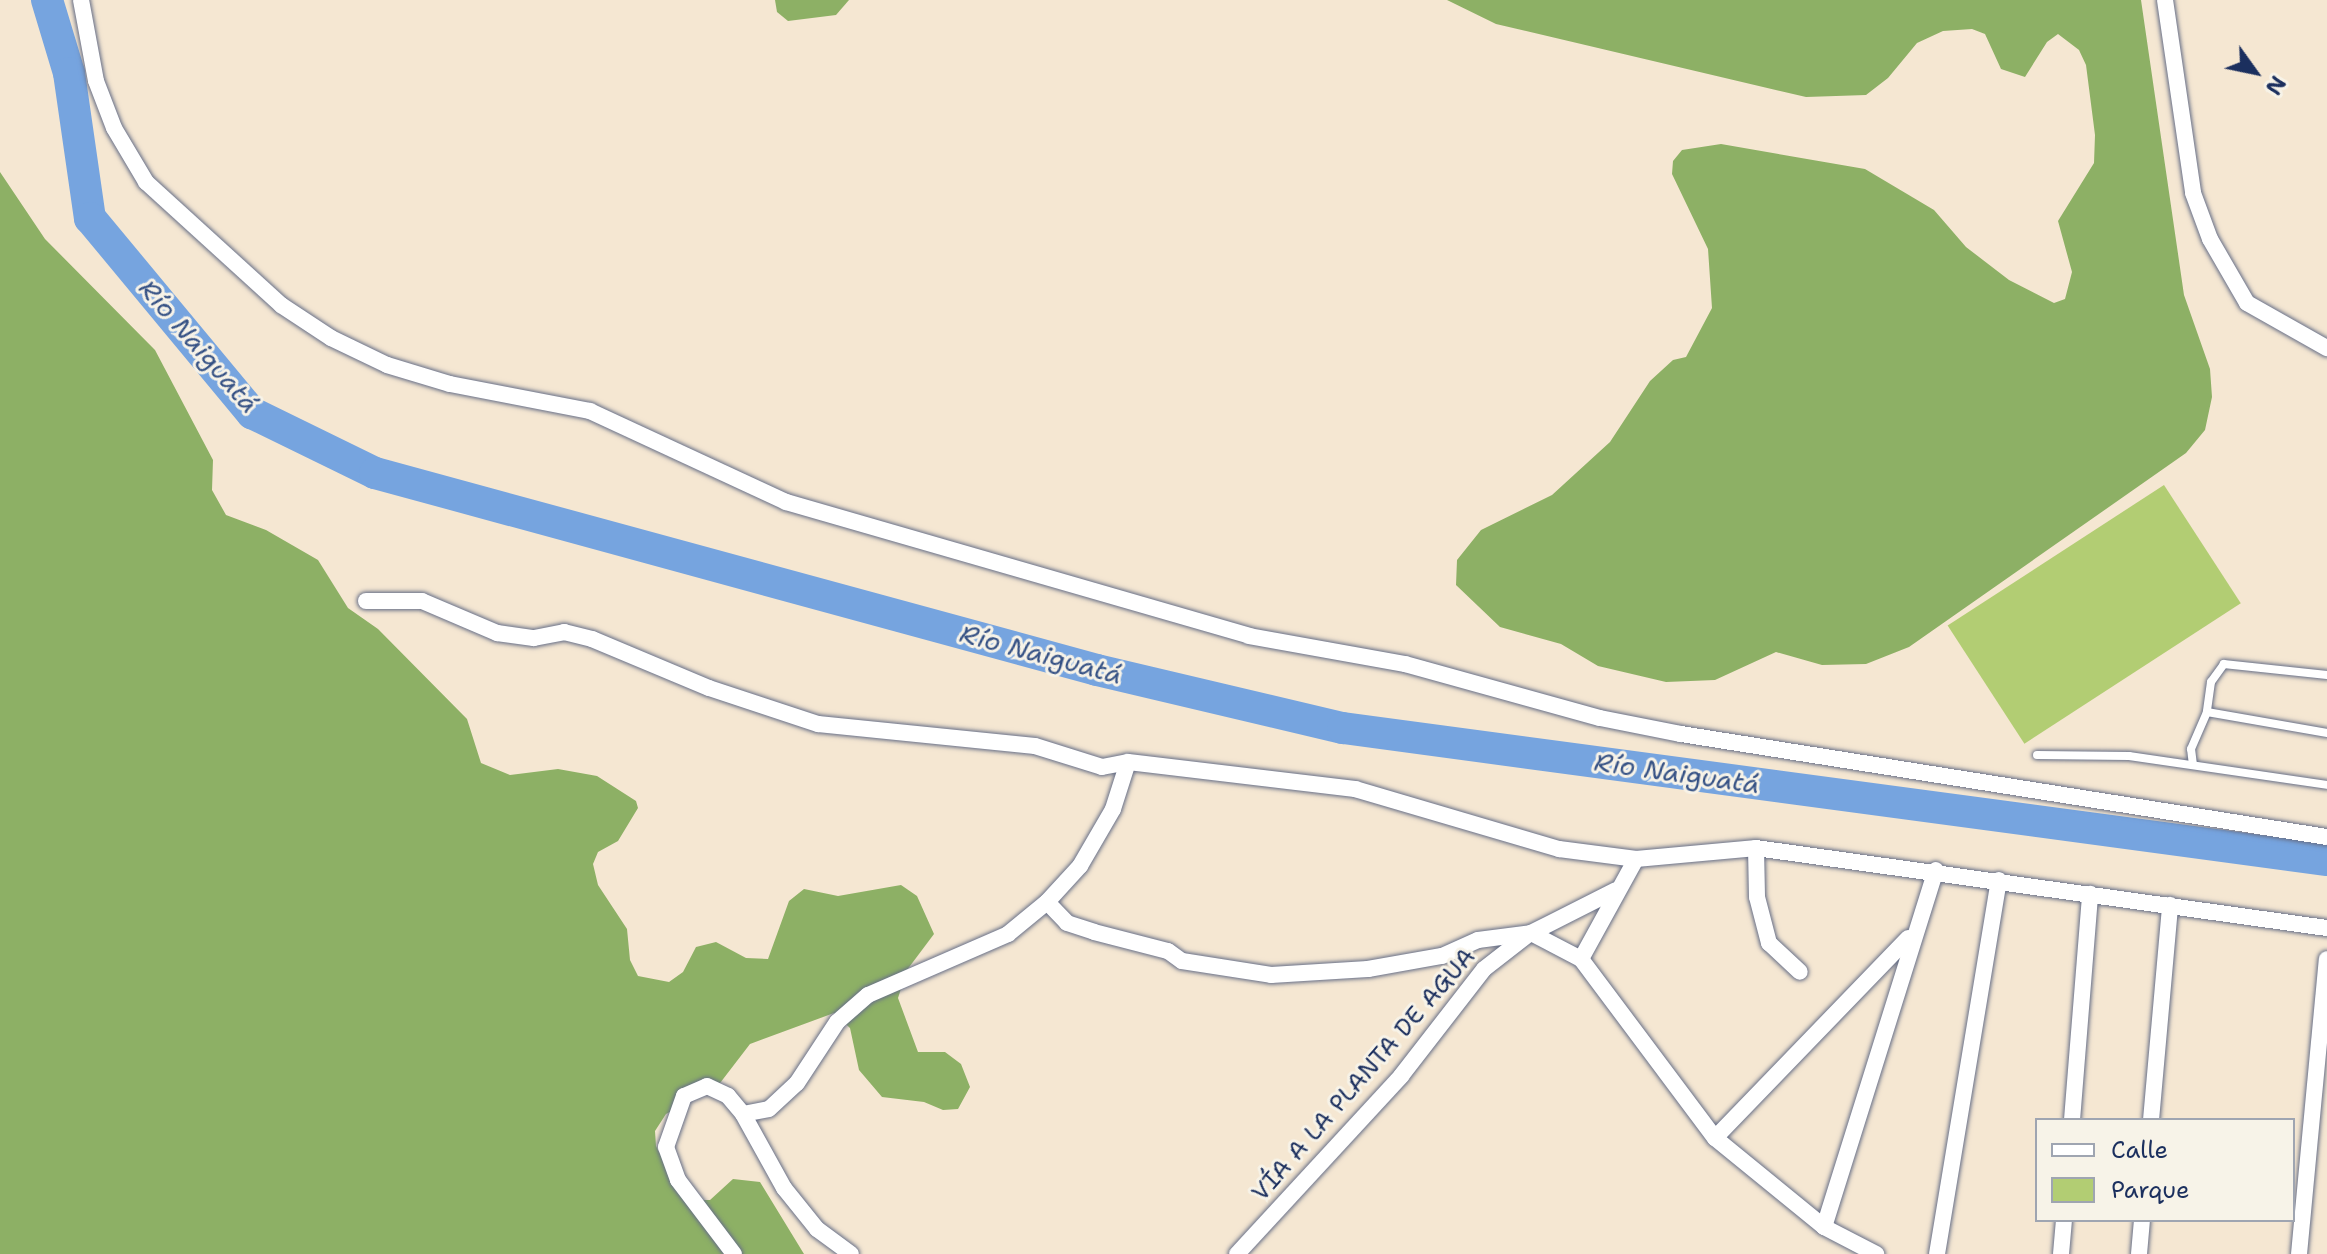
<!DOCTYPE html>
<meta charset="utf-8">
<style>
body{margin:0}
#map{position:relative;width:2327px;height:1254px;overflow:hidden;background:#f5e7d2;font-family:"Shantell Sans",sans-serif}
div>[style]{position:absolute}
.green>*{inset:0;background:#b2cd73;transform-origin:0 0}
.forest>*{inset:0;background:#8db065}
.river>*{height:32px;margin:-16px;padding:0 16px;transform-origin:16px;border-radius:16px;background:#76a4df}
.roads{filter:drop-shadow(0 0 2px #676f87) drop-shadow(0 0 2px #676f87)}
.service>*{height:8px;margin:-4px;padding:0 4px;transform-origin:4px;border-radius:4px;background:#fff}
.minor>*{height:16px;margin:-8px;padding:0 8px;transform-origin:8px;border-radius:8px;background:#fff}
span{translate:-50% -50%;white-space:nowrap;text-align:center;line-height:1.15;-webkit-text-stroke:6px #f7f3e8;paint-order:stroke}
.street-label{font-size:24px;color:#1b2f5e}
.water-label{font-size:26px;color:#365285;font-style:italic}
.legend{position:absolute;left:2035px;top:1118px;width:260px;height:104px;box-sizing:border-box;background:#f7f3e8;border:2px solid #9fa5b1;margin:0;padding:10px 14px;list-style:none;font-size:24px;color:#1b2f5e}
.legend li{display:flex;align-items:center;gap:16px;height:40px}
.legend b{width:40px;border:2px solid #9fa5b1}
.north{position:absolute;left:2215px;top:32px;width:80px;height:80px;-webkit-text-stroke:6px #f7f3e8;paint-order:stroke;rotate:123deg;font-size:22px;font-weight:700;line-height:32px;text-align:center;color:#1b2f5e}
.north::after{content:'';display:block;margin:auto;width:28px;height:36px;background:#1b2f5e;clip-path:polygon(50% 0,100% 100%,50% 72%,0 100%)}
</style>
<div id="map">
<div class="green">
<i style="left:2164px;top:485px;width:141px;height:258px;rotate:57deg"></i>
</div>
<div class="forest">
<i style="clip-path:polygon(775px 0,849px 0,836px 15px,788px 21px,777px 12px)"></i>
<i style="clip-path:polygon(1447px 0,2141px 0,2184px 295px,2210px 369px,2212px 397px,2205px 430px,2186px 453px,1909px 647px,1866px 664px,1822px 665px,1776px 652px,1715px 680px,1666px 682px,1598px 666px,1561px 644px,1500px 627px,1456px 585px,1457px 560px,1481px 530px,1552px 495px,1610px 442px,1650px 381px,1673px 360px,1686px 357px,1712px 308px,1708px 249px,1672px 174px,1673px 161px,1682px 150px,1721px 144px,1865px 169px,1934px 210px,1966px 247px,2009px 280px,2054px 303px,2065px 299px,2072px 272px,2058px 221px,2094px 163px,2095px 135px,2086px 65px,2079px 50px,2058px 34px,2047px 42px,2025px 77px,2001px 69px,1985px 34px,1972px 29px,1943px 31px,1917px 43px,1888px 78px,1866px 95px,1806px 97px,1496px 24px)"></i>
<i style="clip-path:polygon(0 172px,45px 239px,155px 350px,213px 460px,212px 490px,226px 515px,266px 530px,318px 560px,348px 608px,378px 629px,467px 719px,481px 763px,510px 775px,558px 769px,597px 776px,636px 801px,638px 808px,618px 841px,598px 852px,593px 864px,598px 885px,627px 929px,630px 960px,638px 976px,669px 982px,683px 972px,696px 947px,716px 942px,746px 958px,768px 959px,789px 901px,804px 889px,838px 896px,901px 885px,917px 896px,934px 934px,907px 970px,898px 998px,918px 1052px,945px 1052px,961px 1064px,970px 1087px,958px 1109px,943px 1110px,924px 1102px,882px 1097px,859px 1070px,850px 1028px,834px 1013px,750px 1044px,717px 1087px,666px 1114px,655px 1131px,656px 1146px,671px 1176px,696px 1200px,710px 1200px,733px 1179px,760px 1182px,804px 1254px,0 1254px)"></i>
</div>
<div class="river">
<i style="left:47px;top:0;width:76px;rotate:73.2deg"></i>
<i style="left:69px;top:73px;width:147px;rotate:81.8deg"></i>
<i style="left:90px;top:218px;width:254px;rotate:50.3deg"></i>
<i style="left:252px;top:413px;width:137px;rotate:26deg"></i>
<i style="left:375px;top:473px;width:748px;rotate:15.26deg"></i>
<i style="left:1097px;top:670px;width:253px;rotate:13.3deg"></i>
<i style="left:1343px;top:728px;width:993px;rotate:7.64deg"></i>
</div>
<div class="roads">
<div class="service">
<i style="left:2327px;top:675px;width:104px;rotate:-173.9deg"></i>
<i style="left:2224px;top:664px;width:22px;rotate:126deg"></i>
<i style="left:2211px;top:682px;width:30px;rotate:98deg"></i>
<i style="left:2207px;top:712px;width:122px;rotate:9.9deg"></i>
<i style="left:2037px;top:755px;width:92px;rotate:0.6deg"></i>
<i style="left:2129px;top:756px;width:200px;rotate:8.3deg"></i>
<i style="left:2193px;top:765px;width:16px;rotate:-97deg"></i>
<i style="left:2191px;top:749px;width:40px;rotate:-66.6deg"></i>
</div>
<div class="minor">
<i style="left:81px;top:0;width:82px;rotate:79.5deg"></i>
<i style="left:96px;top:81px;width:50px;rotate:69deg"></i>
<i style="left:114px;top:128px;width:63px;rotate:59.3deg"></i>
<i style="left:146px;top:182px;width:183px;rotate:42.3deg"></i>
<i style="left:281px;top:305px;width:60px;rotate:33.4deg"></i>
<i style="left:331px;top:338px;width:62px;rotate:25.7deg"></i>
<i style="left:387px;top:365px;width:66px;rotate:16.8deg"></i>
<i style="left:450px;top:384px;width:143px;rotate:10.9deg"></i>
<i style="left:590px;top:411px;width:216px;rotate:24.9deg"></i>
<i style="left:786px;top:502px;width:482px;rotate:16.1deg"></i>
<i style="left:1249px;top:636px;width:158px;rotate:10.2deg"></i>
<i style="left:1405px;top:664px;width:202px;rotate:15.5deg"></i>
<i style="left:1600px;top:718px;width:83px;rotate:11.2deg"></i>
<i style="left:1681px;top:734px;width:654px;rotate:9.06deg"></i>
<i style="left:2165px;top:0;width:195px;rotate:81.7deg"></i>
<i style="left:2193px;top:193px;width:49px;rotate:69.7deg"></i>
<i style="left:2210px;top:239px;width:74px;rotate:60deg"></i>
<i style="left:2247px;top:303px;width:92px;rotate:29.4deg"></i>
<i style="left:366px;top:601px;width:56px"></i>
<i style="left:422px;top:601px;width:82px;rotate:23.1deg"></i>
<i style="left:497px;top:633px;width:37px;rotate:8deg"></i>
<i style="left:534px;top:638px;width:31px;rotate:-11deg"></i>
<i style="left:564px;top:632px;width:29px;rotate:14deg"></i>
<i style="left:592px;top:639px;width:127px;rotate:22.7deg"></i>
<i style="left:709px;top:688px;width:115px;rotate:18.3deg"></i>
<i style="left:818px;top:724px;width:218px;rotate:5.8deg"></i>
<i style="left:1035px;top:746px;width:70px;rotate:17.4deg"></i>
<i style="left:1102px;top:767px;width:26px;rotate:-11deg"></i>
<i style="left:1756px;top:848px;width:49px;rotate:88.8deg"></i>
<i style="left:1757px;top:897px;width:48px;rotate:75.4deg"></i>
<i style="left:1769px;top:943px;width:42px;rotate:43.1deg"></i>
<i style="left:1047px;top:902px;width:29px;rotate:46deg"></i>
<i style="left:1067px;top:923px;width:28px;rotate:18deg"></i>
<i style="left:1094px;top:932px;width:76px;rotate:14.4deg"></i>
<i style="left:1168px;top:951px;width:17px;rotate:36deg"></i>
<i style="left:1182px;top:961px;width:90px;rotate:8.9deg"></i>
<i style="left:1271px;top:975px;width:97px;rotate:-3.5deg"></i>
<i style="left:1368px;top:969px;width:75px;rotate:-10deg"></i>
<i style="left:1442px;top:956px;width:39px;rotate:-24deg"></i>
<i style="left:1478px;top:940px;width:53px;rotate:-7.5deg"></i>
<i style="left:1531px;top:933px;width:95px;rotate:-26.8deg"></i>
<i style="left:1531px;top:933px;width:56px;rotate:27.5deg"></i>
<i style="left:1581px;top:959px;width:224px;rotate:53.2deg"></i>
<i style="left:1715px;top:1138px;width:141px;rotate:39.2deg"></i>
<i style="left:1824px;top:1227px;width:59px;rotate:27.4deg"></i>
<i style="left:1581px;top:959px;width:114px;rotate:-61.2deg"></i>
<i style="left:743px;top:1114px;width:26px;rotate:-11deg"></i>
<i style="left:769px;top:1109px;width:38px;rotate:-43deg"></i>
<i style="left:797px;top:1083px;width:73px;rotate:-56.7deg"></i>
<i style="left:837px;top:1022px;width:41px;rotate:-41.1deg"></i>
<i style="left:868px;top:995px;width:153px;rotate:-23.5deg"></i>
<i style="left:1008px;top:934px;width:50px;rotate:-39.4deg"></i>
<i style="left:1047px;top:902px;width:49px;rotate:-47.5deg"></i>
<i style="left:1080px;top:866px;width:66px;rotate:-59.9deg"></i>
<i style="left:1113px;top:809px;width:49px;rotate:-72.3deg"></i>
<i style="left:1128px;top:762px;width:229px;rotate:6.8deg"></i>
<i style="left:1355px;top:789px;width:213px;rotate:16.4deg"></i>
<i style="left:1559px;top:849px;width:78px;rotate:7.4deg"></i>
<i style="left:1636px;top:859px;width:121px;rotate:-5.2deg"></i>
<i style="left:1756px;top:848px;width:577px;rotate:7.98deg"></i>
<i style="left:2072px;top:1120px;width:227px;rotate:-85.4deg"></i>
<i style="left:2151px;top:1120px;width:216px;rotate:-84.9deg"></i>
<i style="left:1715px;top:1138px;width:278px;rotate:-46deg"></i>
<i style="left:1824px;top:1227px;width:374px;rotate:-72.6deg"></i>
<i style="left:734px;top:1254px;width:93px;rotate:-127.1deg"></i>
<i style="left:678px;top:1180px;width:35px;rotate:-110deg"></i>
<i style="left:666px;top:1147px;width:54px;rotate:-70.6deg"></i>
<i style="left:684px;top:1096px;width:25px;rotate:-23deg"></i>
<i style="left:707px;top:1086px;width:23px;rotate:25deg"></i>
<i style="left:728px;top:1096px;width:23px;rotate:50deg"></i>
<i style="left:743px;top:1114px;width:85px;rotate:61deg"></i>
<i style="left:784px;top:1188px;width:53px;rotate:51.2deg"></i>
<i style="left:817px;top:1229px;width:42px;rotate:36.3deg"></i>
<i style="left:1237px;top:1254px;width:242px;rotate:-47.3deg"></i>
<i style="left:1401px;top:1076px;width:135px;rotate:-52.2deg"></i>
<i style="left:1484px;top:969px;width:57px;rotate:-37.9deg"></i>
<i style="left:1937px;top:1254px;width:379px;rotate:-80.6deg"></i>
<i style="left:2061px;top:1254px;width:34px;rotate:-85deg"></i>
<i style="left:2139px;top:1254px;width:34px;rotate:-85deg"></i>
<i style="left:2299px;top:1254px;width:296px;rotate:-84.6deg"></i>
</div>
</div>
<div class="street-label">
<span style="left:1364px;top:1075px;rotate:-49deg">VÍA A LA PLANTA DE AGUA</span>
</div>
<div class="water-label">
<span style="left:199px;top:346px;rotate:49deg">Río Naiguatá</span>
<span style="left:1041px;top:654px;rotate:15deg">Río Naiguatá</span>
<span style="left:1677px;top:773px;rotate:8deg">Río Naiguatá</span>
</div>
<ul class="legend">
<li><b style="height:10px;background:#fff"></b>Calle</li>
<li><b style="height:22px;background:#b2cd73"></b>Parque</li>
</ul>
<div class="north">N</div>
</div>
